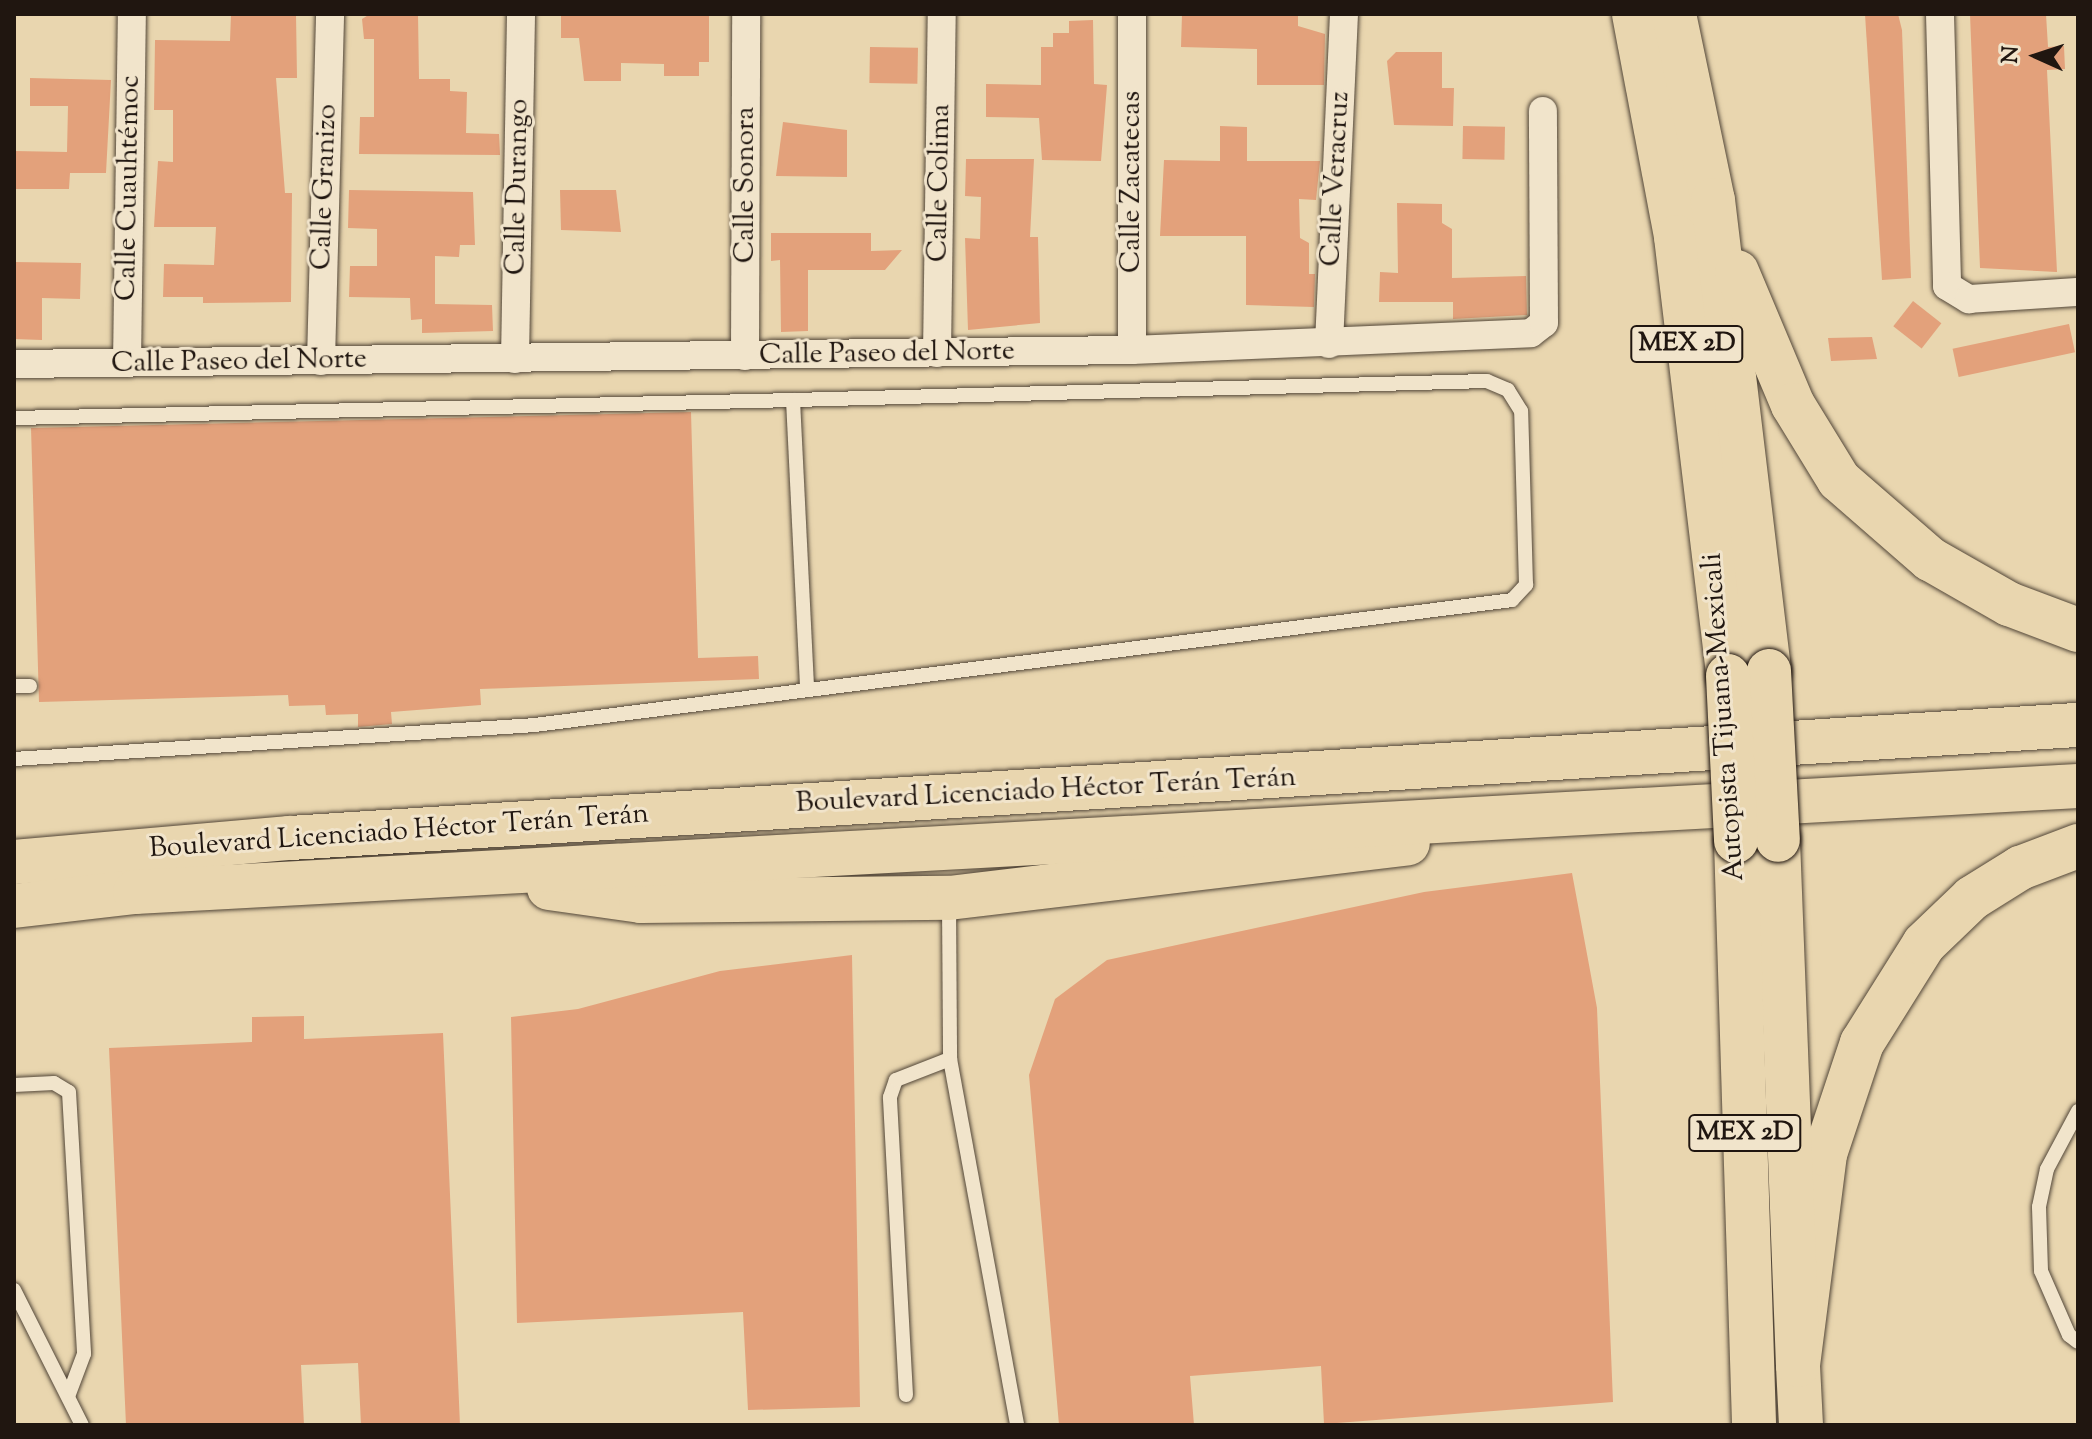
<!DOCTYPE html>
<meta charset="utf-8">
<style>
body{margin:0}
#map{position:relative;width:2092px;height:1439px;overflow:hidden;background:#e9d6af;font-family:"Sorts Mill Goudy",serif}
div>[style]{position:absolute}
.building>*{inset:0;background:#e3a17b;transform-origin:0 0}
.roads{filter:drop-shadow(0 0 2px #524638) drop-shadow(0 0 2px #524638)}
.service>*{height:14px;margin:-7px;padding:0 7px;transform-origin:7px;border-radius:7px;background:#f1e4cb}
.minor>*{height:28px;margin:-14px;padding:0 14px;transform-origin:14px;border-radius:14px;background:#f1e4cb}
.primary>*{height:44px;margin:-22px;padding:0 22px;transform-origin:22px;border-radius:22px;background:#e9d6af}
.trunk>*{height:44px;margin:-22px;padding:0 22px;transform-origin:22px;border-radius:22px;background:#e9d6af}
.motorway>*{height:44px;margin:-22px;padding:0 22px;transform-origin:22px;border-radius:22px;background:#e9d6af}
.bridges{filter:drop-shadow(0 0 2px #201610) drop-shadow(0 0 2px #201610)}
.motorway-bridge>*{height:44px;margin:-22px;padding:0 22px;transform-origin:22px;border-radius:22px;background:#e9d6af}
span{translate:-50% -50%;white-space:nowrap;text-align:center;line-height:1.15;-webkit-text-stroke:6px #f1e4cb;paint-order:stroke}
.shield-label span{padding:2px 6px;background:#f1e4cb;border:2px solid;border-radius:6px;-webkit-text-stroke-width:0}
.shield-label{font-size:26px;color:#201610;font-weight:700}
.street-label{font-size:28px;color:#201610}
.frame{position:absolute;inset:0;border:16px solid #201610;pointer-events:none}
.north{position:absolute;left:1996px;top:16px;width:80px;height:80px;-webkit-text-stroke:6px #f1e4cb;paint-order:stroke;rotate:273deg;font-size:22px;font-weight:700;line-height:32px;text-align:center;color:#201610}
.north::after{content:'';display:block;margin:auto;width:28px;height:36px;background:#201610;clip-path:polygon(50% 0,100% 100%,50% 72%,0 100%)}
</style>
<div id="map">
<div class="building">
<i style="clip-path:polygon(231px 14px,296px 14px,297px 78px,276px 78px,285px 193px,292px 193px,291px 302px,203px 303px,203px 297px,163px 297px,164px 264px,214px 265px,216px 227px,154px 227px,158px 161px,173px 162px,173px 110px,154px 110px,155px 40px,230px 41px)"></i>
<i style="clip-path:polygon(370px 14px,418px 14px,419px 79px,450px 79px,450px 91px,467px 92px,466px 133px,499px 134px,500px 155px,359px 154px,360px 117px,374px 117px,374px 39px,364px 39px,362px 19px)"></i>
<i style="clip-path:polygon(561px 14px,709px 14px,709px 62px,699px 62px,699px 76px,664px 76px,664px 64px,621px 63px,621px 81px,584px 81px,579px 38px,561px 38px)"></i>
<i style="clip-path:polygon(1182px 14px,1298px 14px,1298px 26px,1325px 34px,1324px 85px,1257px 85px,1257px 49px,1181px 47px)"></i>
<i style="clip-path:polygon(1865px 14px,1898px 14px,1902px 30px,1911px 278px,1882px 280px)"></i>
<i style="clip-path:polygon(1970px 14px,2046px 14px,2048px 47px,2064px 46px,2065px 69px,2047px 70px,2057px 272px,1980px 268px)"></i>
<i style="clip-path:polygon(1093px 20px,1094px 84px,1107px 85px,1101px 161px,1042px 160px,1039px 118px,986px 117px,986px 84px,1041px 85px,1041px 47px,1053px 47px,1053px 33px,1069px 33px,1069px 21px)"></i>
<i style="left:870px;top:47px;width:48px;height:36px;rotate:1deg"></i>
<i style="clip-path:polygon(1396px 52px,1442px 52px,1442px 88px,1454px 88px,1453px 126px,1394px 125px,1387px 61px)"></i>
<i style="clip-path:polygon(30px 78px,111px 80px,106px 173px,70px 173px,69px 189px,14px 189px,14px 151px,67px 152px,68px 106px,30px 106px)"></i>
<i style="clip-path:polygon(783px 122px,847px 130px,847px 177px,776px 176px)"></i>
<i style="clip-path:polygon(1220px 126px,1247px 127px,1247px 161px,1320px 161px,1316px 200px,1299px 199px,1300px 238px,1309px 243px,1309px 274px,1315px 274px,1314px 307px,1246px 305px,1246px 236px,1160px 236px,1164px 160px,1220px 161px)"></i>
<i style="left:1463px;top:126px;width:42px;height:33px;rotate:1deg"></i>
<i style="clip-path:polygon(966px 159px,1034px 159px,1030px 237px,1038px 237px,1040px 323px,968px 330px,965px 238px,980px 239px,981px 197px,965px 196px)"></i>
<i style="clip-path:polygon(349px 190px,473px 192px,475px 245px,460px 245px,459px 257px,435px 256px,435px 304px,492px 305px,493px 331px,422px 333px,422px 319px,411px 320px,410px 298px,349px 297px,350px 266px,377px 266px,377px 229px,348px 228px)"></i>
<i style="clip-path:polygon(560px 190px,616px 190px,621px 232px,561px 230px)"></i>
<i style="clip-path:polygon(1397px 203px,1442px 204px,1442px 223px,1452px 229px,1452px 278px,1526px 276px,1527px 315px,1453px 319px,1453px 302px,1379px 302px,1380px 272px,1398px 273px)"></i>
<i style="clip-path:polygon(771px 233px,871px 233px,871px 251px,902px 250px,885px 270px,808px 270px,808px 331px,781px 332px,780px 260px,771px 261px)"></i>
<i style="clip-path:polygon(14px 262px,81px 263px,80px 299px,42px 298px,42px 340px,14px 339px)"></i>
<i style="left:1913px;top:301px;width:36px;height:32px;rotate:38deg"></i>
<i style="left:2069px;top:324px;width:29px;height:119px;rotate:78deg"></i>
<i style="clip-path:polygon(1872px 337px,1877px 359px,1831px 361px,1828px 338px)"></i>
<i style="clip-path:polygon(691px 412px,698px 658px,758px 656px,759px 679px,480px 689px,481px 705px,391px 712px,392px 724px,358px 727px,358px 714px,326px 715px,325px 705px,289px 706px,288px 695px,39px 702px,31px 428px)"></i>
<i style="clip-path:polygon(1572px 873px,1597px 1008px,1613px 1402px,1324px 1424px,1321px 1366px,1190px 1376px,1194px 1425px,1059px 1425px,1029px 1075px,1055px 999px,1107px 960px,1424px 892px)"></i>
<i style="clip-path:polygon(852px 955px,860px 1407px,748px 1410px,743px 1312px,517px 1323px,511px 1017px,578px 1009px,720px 971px)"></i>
<i style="clip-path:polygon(304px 1016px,304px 1039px,443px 1033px,460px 1425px,361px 1425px,358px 1363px,301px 1365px,304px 1425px,126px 1425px,109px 1048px,252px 1042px,252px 1017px)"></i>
</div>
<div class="roads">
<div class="service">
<i style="left:14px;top:418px;width:779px;rotate:-1.32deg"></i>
<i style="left:793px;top:400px;width:290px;rotate:87.2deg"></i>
<i style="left:14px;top:686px;width:16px"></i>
<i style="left:14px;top:759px;width:522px;rotate:-3.73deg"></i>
<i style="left:535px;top:725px;width:985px;rotate:-7.29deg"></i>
<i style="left:1512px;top:600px;width:21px;rotate:-47deg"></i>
<i style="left:1526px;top:585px;width:174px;rotate:-91.6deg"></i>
<i style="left:1521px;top:411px;width:25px;rotate:-122deg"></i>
<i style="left:1508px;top:390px;width:23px;rotate:-157deg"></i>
<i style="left:1487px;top:381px;width:694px;rotate:178.43deg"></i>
<i style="left:949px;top:904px;width:155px;rotate:89.6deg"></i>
<i style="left:950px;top:1059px;width:372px;rotate:79.6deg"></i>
<i style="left:14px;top:1085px;width:40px;rotate:-2.9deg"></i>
<i style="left:54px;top:1083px;width:17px;rotate:31deg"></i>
<i style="left:69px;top:1092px;width:262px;rotate:86.7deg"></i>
<i style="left:84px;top:1354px;width:43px;rotate:110.6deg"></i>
<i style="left:2078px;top:1111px;width:66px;rotate:118.1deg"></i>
<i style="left:2047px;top:1169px;width:39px;rotate:102deg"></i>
<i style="left:2039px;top:1207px;width:64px;rotate:88.2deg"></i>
<i style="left:2041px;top:1271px;width:70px;rotate:66.4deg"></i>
<i style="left:2069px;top:1335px;width:11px;rotate:38deg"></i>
<i style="left:14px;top:1290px;width:151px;rotate:63.3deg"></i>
<i style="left:906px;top:1395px;width:298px;rotate:-93.1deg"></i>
<i style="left:890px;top:1097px;width:18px;rotate:-71deg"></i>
<i style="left:896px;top:1080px;width:58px;rotate:-21.3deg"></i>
</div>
<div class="minor">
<i style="left:1940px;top:14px;width:272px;rotate:88.5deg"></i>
<i style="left:1947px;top:286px;width:26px;rotate:31deg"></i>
<i style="left:1969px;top:299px;width:109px;rotate:-3.7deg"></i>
<i style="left:1329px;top:344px;width:330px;rotate:-87.4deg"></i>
<i style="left:1132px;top:350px;width:336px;rotate:-90deg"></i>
<i style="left:937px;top:353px;width:339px;rotate:-89.2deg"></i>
<i style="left:745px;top:356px;width:342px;rotate:-89.8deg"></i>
<i style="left:515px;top:359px;width:345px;rotate:-89deg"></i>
<i style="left:321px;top:361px;width:347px;rotate:-88.5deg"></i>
<i style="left:127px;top:363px;width:349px;rotate:-89.2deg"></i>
<i style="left:14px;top:364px;width:1118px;rotate:-0.72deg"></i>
<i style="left:1132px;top:350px;width:399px;rotate:-2.4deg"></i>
<i style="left:1531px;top:333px;width:16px;rotate:-38deg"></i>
<i style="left:1544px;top:323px;width:212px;rotate:-90.3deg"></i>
</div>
<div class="primary">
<i style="left:14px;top:862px;width:277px;rotate:-5deg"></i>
<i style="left:290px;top:838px;width:1792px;rotate:-3.62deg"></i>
<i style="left:549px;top:888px;width:93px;rotate:8deg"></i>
<i style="left:641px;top:901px;width:308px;rotate:-0.6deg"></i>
<i style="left:949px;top:898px;width:462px;rotate:-6.8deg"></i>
<i style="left:14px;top:906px;width:122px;rotate:-6.6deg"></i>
<i style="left:135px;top:892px;width:1946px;rotate:-3.12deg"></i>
</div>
<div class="trunk">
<i style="left:1801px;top:1425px;width:60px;rotate:-92.9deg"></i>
<i style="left:1798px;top:1365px;width:213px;rotate:-82.7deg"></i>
<i style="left:1825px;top:1154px;width:117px;rotate:-71.6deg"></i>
<i style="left:1862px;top:1043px;width:117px;rotate:-57.9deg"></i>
<i style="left:1924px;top:944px;width:66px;rotate:-43.8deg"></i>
<i style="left:1972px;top:898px;width:57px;rotate:-32deg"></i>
<i style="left:2020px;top:868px;width:62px;rotate:-20.8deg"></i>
</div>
<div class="motorway">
<i style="left:1634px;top:14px;width:227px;rotate:79.3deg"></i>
<i style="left:1676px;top:237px;width:442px;rotate:83.2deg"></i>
<i style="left:1674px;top:14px;width:190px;rotate:78.2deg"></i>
<i style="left:1713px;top:200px;width:474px;rotate:83.2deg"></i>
<i style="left:1737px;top:272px;width:144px;rotate:67.2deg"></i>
<i style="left:1793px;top:405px;width:88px;rotate:58.5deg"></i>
<i style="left:1839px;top:480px;width:121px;rotate:41deg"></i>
<i style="left:1930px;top:559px;width:91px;rotate:29.7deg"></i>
<i style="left:2009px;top:604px;width:74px;rotate:20.6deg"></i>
<i style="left:1778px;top:840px;width:525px;rotate:87.82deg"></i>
<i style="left:1736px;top:841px;width:584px;rotate:88.23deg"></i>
</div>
</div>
<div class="bridges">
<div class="motorway-bridge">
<i style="left:1769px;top:671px;width:169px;rotate:87deg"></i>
<i style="left:1728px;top:676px;width:165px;rotate:87.2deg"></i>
</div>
</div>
<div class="shield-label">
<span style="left:1687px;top:344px">MEX 2D</span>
<span style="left:1745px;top:1133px">MEX 2D</span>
</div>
<div class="street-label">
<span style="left:1336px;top:179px;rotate:-87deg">Calle Veracruz</span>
<span style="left:1132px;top:182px;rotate:-90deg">Calle Zacatecas</span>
<span style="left:940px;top:183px;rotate:-89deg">Calle Colima</span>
<span style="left:746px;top:185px;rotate:-90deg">Calle Sonora</span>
<span style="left:325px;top:187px;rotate:-88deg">Calle Granizo</span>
<span style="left:518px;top:187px;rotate:-89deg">Calle Durango</span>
<span style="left:129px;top:188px;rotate:-89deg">Calle Cuauhtémoc</span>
<span style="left:887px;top:354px;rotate:-1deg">Calle Paseo del Norte</span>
<span style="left:239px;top:362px;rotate:-1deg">Calle Paseo del Norte</span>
<span style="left:1724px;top:717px;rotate:-94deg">Autopista Tijuana-Mexicali</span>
<span style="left:1046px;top:791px;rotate:-3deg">Boulevard Licenciado Héctor Terán Terán</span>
<span style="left:399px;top:832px;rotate:-4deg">Boulevard Licenciado Héctor Terán Terán</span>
</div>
<div class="frame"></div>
<div class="north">N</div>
</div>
